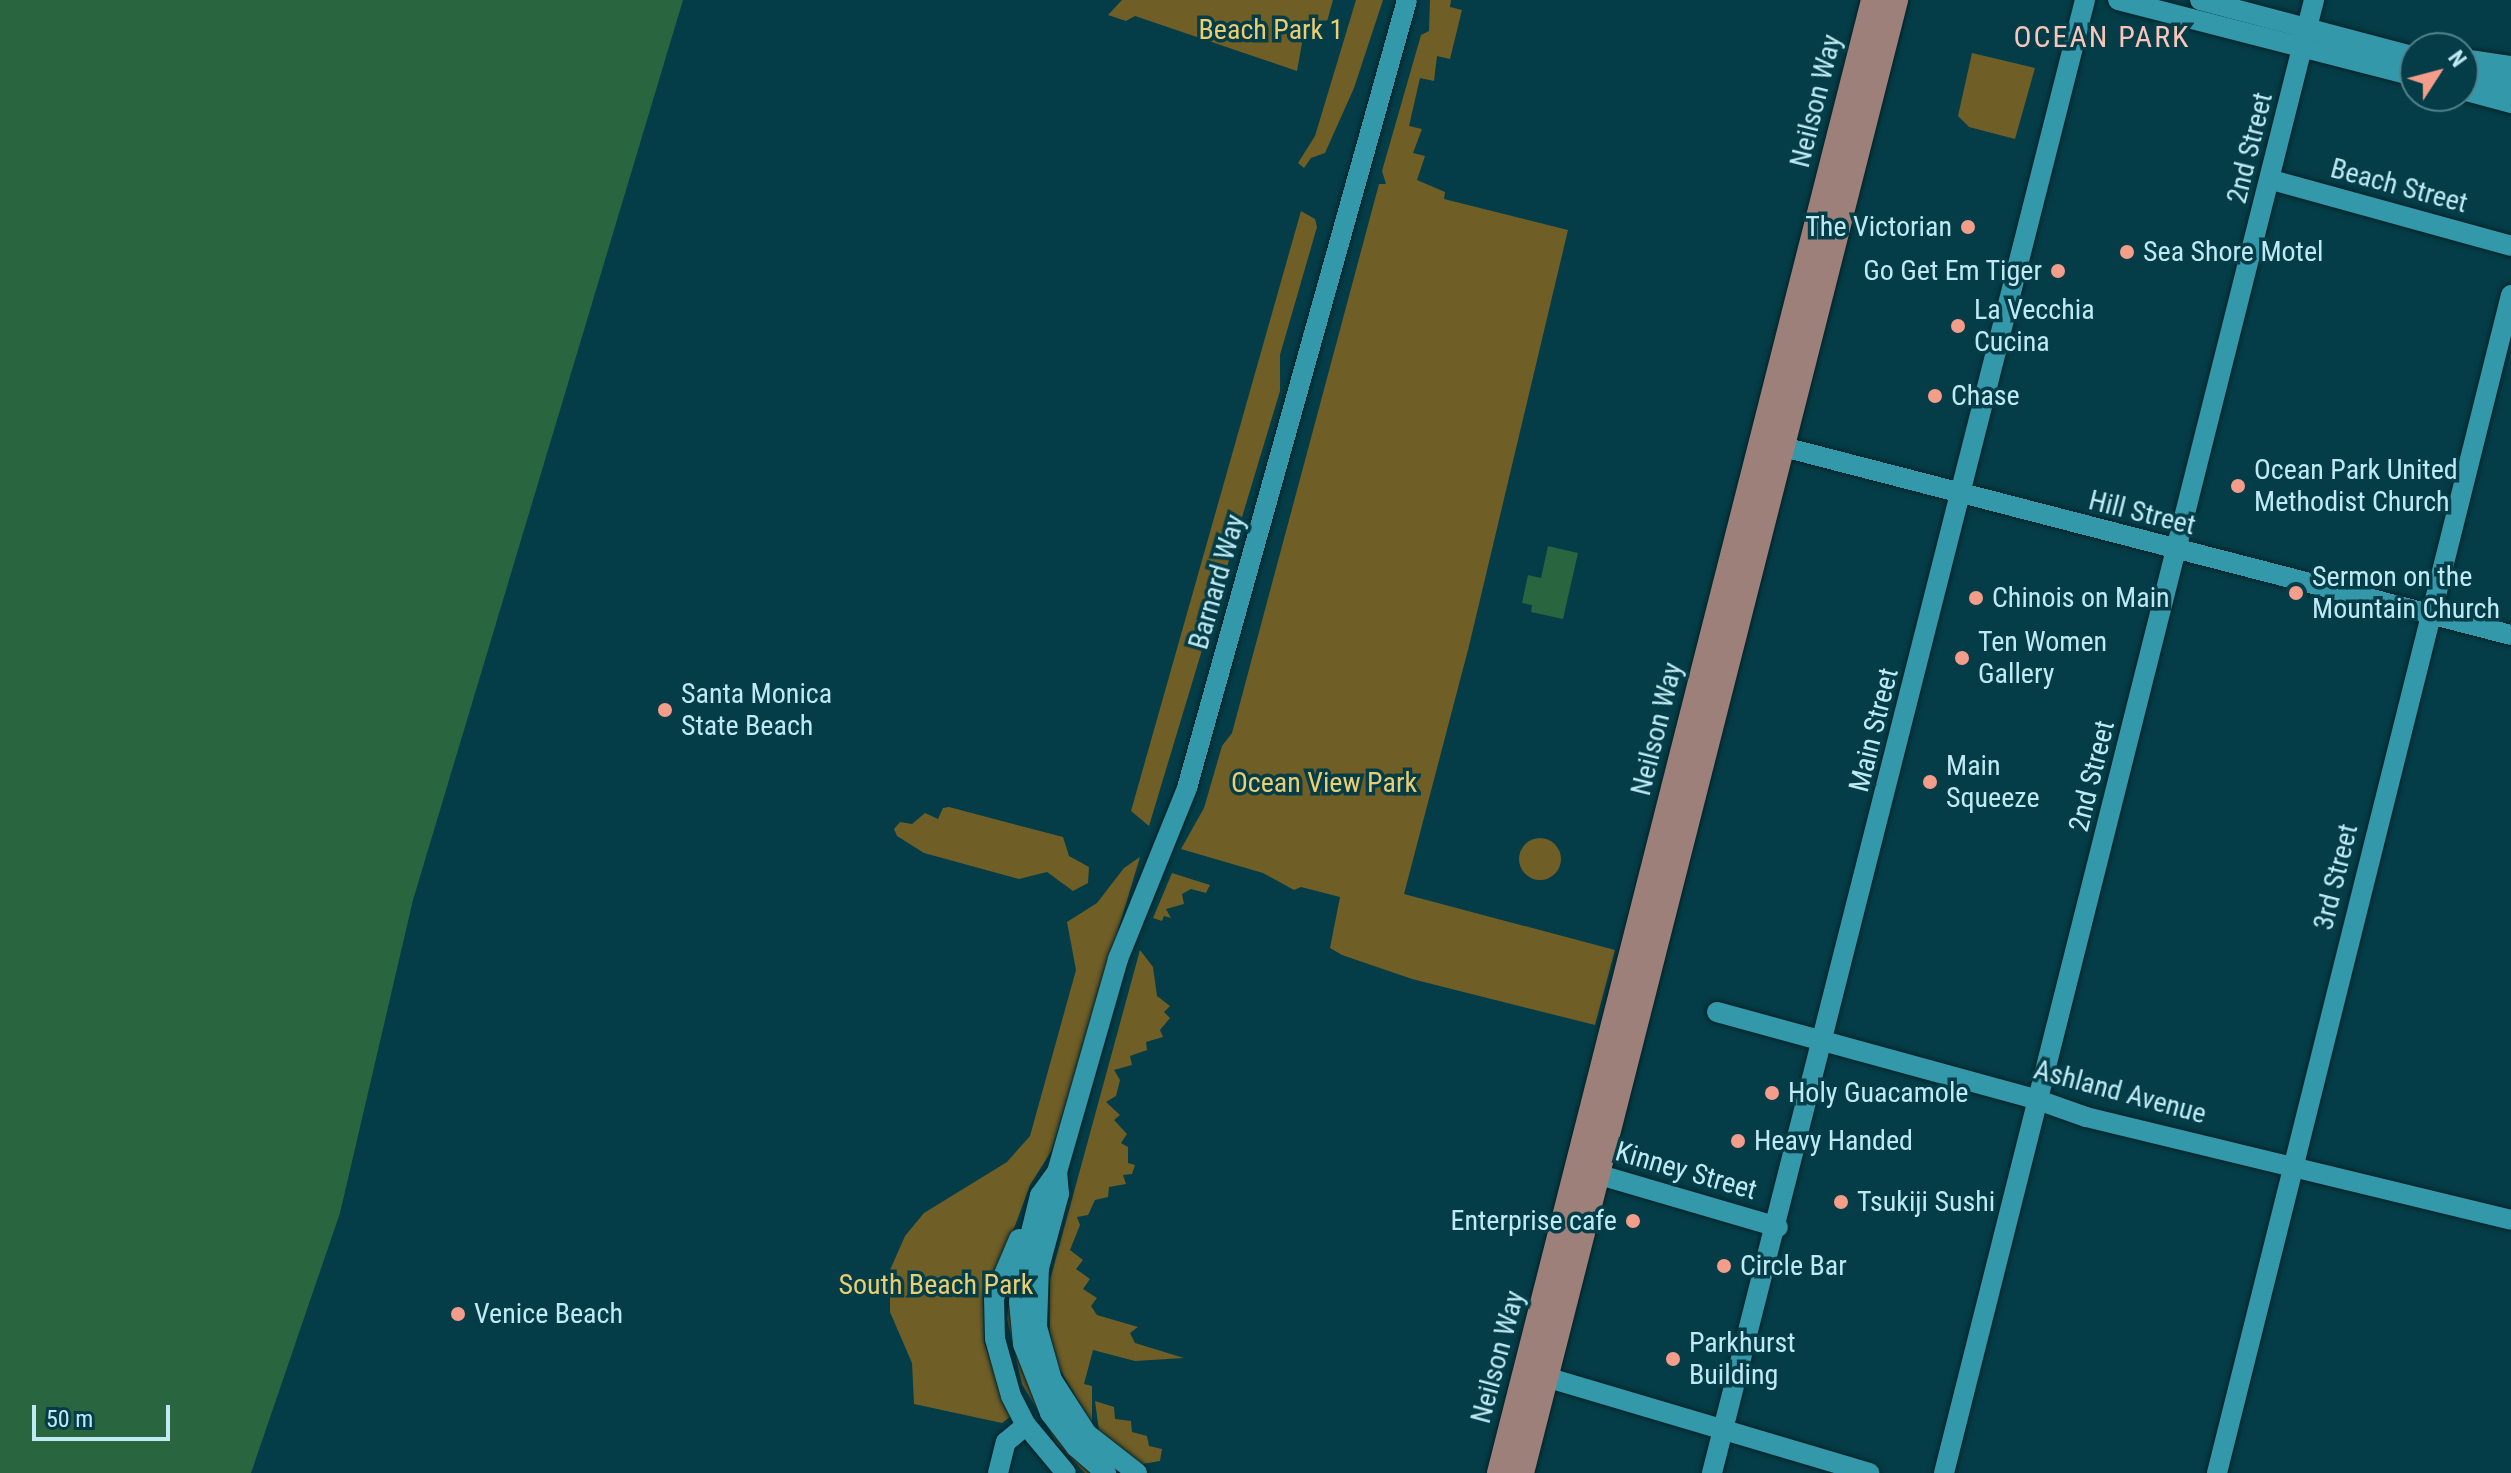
<!DOCTYPE html>
<style>
body{margin:0}
#map{position:relative;width:2511px;height:1473px;overflow:hidden;background:#043d47;font-family:"Roboto Condensed",sans-serif}
div>[style]{position:absolute}
.green>*{inset:0;background:#6f5e26}
.round{border-radius:50%}
.water>*{inset:0;background:#29653e}
.roads{filter:drop-shadow(0 0 2px #032228) drop-shadow(0 0 2px #032228)}
.minor>*{height:20px;margin:-10px;padding:0 10px;transform-origin:10px;border-radius:10px;background:#3498ab}
.major>*{height:24px;margin:-12px;padding:0 12px;transform-origin:12px;border-radius:12px;background:#9d807a}
.dots>*{width:22px;height:22px;translate:-50% -50%;box-sizing:border-box;border:4px solid #043d47;border-radius:50%}
span{translate:-50% -50%;white-space:nowrap;text-align:center;line-height:1.15;-webkit-text-stroke:7px #043d47;paint-order:stroke}
.park-label{font-size:28px;color:#ebce71}
.street-label{font-size:28px;color:#bfeaf4}
.poi-label{font-size:28px;color:#bfeaf4}
.right{translate:-100% -50%;text-align:right}
.left{translate:0 -50%;text-align:left}
.neighbourhood-label{font-size:30px;color:#f8c5ba;letter-spacing:2px}
.north{position:absolute;left:2399px;top:32px;width:80px;height:80px;box-sizing:border-box;background:#043d47;border:2px solid #4f828c;border-radius:50%;rotate:54deg;font-size:22px;font-weight:700;line-height:32px;text-align:center;color:#bfeaf4}
.north::after{content:'';display:block;margin:auto;width:28px;height:36px;background:#f49d8a;clip-path:polygon(50% 0,100% 100%,50% 72%,0 100%)}
.scale{position:absolute;left:32px;top:1405px;width:138px;height:36px;box-sizing:border-box;border:4px solid #bfeaf4;border-top:0;padding-left:10px;font-size:24px;line-height:28px;white-space:nowrap;color:#bfeaf4;-webkit-text-stroke:6px #043d47;paint-order:stroke}
</style>
<div id="map">
<div class="green">
<i style="clip-path:polygon(1122px 0,1333px 0,1326px 25px,1317px 23px,1304px 32px,1297px 71px,1135px 16px,1126px 21px,1108px 15px)"></i>
<i style="clip-path:polygon(1356px 0,1383px 0,1354px 88px,1325px 153px,1311px 158px,1304px 168px,1298px 163px,1315px 136px)"></i>
<i style="clip-path:polygon(1430px 0,1451px 0,1450px 7px,1462px 10px,1450px 59px,1437px 56px,1434px 81px,1420px 78px,1409px 126px,1422px 129px,1413px 153px,1425px 156px,1417px 180px,1445px 192px,1444px 199px,1568px 230px,1469px 646px,1404px 894px,1615px 950px,1595px 1025px,1412px 979px,1342px 955px,1330px 948px,1340px 897px,1301px 887px,1294px 890px,1263px 873px,1181px 849px,1204px 808px,1222px 746px,1232px 733px,1379px 184px,1386px 184px,1382px 171px,1421px 35px,1429px 31px)"></i>
<i style="clip-path:polygon(1972px 53px,2035px 68px,2015px 139px,1969px 127px,1958px 116px)"></i>
<i style="clip-path:polygon(1301px 211px,1315px 219px,1317px 227px,1280px 355px,1280px 391px,1149px 826px,1131px 811px)"></i>
<i style="clip-path:polygon(949px 807px,1063px 837px,1069px 856px,1089px 867px,1088px 883px,1073px 891px,1047px 872px,1019px 879px,924px 853px,897px 836px,894px 829px,900px 822px,912px 824px,925px 813px,938px 819px,943px 808px)"></i>
<i class="round" style="left:1519px;top:838px;width:42px;height:42px"></i>
<i style="clip-path:polygon(1140px 857px,1052px 1150px,1030px 1185px,1002px 1261px,983px 1286px,984px 1342px,1010px 1417px,1002px 1423px,914px 1404px,912px 1363px,890px 1312px,890px 1270px,905px 1236px,924px 1213px,1007px 1162px,1030px 1136px,1076px 970px,1067px 922px,1097px 903px,1124px 868px)"></i>
<i style="clip-path:polygon(1172px 873px,1210px 885px,1206px 893px,1191px 889px,1182px 894px,1184px 904px,1166px 909px,1171px 918px,1164px 916px,1162px 921px,1153px 918px)"></i>
<i style="clip-path:polygon(1140px 950px,1153px 967px,1157px 996px,1170px 1006px,1164px 1012px,1170px 1018px,1160px 1030px,1163px 1037px,1146px 1042px,1147px 1050px,1130px 1056px,1132px 1065px,1114px 1070px,1120px 1080px,1116px 1096px,1106px 1102px,1120px 1115px,1114px 1120px,1127px 1134px,1121px 1143px,1128px 1147px,1128px 1163px,1135px 1165px,1132px 1174px,1123px 1175px,1126px 1184px,1109px 1187px,1108px 1197px,1095px 1200px,1088px 1215px,1077px 1217px,1080px 1225px,1070px 1250px,1083px 1260px,1076px 1269px,1090px 1279px,1083px 1289px,1097px 1298px,1091px 1306px,1097px 1315px,1138px 1327px,1130px 1333px,1135px 1343px,1184px 1358px,1135px 1361px,1093px 1350px,1084px 1384px,1092px 1386px,1092px 1424px,1058px 1366px,1050px 1333px,1050px 1280px)"></i>
<i style="clip-path:polygon(1011px 1283px,1095px 1473px,1085px 1473px,1058px 1445px,1022px 1384px,1007px 1319px)"></i>
<i style="clip-path:polygon(1095px 1401px,1114px 1407px,1115px 1419px,1131px 1421px,1132px 1432px,1147px 1436px,1149px 1446px,1162px 1449px,1160px 1461px,1142px 1464px,1099px 1431px)"></i>
</div>
<div class="water">
<i style="clip-path:polygon(0 0,683px 0,413px 900px,340px 1213px,251px 1473px,0 1473px)"></i>
<i style="clip-path:polygon(1548px 546px,1578px 553px,1563px 619px,1531px 612px,1532px 605px,1522px 603px,1528px 575px,1541px 578px)"></i>
</div>
<div class="roads">
<div class="minor">
<i style="left:2118px;top:0;width:307px;rotate:14.4deg"></i>
<i style="left:2200px;top:0;width:222px;rotate:14.8deg"></i>
<i style="left:2463px;top:59px;width:49px;rotate:8.3deg"></i>
<i style="left:2463px;top:70px;width:50px;rotate:15.2deg"></i>
<i style="left:2463px;top:90px;width:50px;rotate:15.2deg"></i>
<i style="left:2272px;top:180px;width:248px;rotate:15.4deg"></i>
<i style="left:1768px;top:443px;width:767px;rotate:14.49deg"></i>
<i style="left:1717px;top:1012px;width:333px;rotate:15.3deg"></i>
<i style="left:2038px;top:1100px;width:51px;rotate:19.5deg"></i>
<i style="left:2086px;top:1117px;width:437px;rotate:13.6deg"></i>
<i style="left:1586px;top:1171px;width:200px;rotate:16.3deg"></i>
<i style="left:1057px;top:1172px;width:29px;rotate:126deg"></i>
<i style="left:1040px;top:1195px;width:72px;rotate:103.7deg"></i>
<i style="left:1023px;top:1265px;width:37px;rotate:96deg"></i>
<i style="left:1019px;top:1302px;width:42px;rotate:84.6deg"></i>
<i style="left:1023px;top:1344px;width:74px;rotate:68.6deg"></i>
<i style="left:1050px;top:1413px;width:43px;rotate:52.6deg"></i>
<i style="left:1076px;top:1447px;width:40px;rotate:41deg"></i>
<i style="left:1019px;top:1239px;width:64px;rotate:113deg"></i>
<i style="left:994px;top:1298px;width:41px;rotate:88.6deg"></i>
<i style="left:995px;top:1339px;width:59px;rotate:74.3deg"></i>
<i style="left:1011px;top:1396px;width:33px;rotate:63deg"></i>
<i style="left:1026px;top:1425px;width:62px;rotate:50.2deg"></i>
<i style="left:1532px;top:1373px;width:352px;rotate:16.5deg"></i>
<i style="left:998px;top:1473px;width:32px;rotate:-76deg"></i>
<i style="left:1006px;top:1442px;width:26px;rotate:-40deg"></i>
<i style="left:1137px;top:1473px;width:63px;rotate:-142deg"></i>
<i style="left:1087px;top:1434px;width:64px;rotate:-122.9deg"></i>
<i style="left:1052px;top:1380px;width:55px;rotate:-105.8deg"></i>
<i style="left:1037px;top:1327px;width:59px;rotate:-88.1deg"></i>
<i style="left:1039px;top:1268px;width:77px;rotate:-74.9deg"></i>
<i style="left:1059px;top:1194px;width:22px;rotate:-95deg"></i>
<i style="left:1057px;top:1172px;width:222px;rotate:-74deg"></i>
<i style="left:1118px;top:959px;width:184px;rotate:-68deg"></i>
<i style="left:1187px;top:788px;width:818px;rotate:-74.4deg"></i>
<i style="left:1712px;top:1473px;width:1519px;rotate:-75.79deg"></i>
<i style="left:1944px;top:1473px;width:1519px;rotate:-75.9deg"></i>
<i style="left:2217px;top:1473px;width:1214px;rotate:-75.99deg"></i>
</div>
<div class="major">
<i style="left:1499px;top:1473px;width:1520px;rotate:-75.75deg"></i>
<i style="left:1522px;top:1473px;width:1520px;rotate:-75.75deg"></i>
</div>
</div>
<div class="dots">
<i style="left:1968px;top:227px;background:#f49d8a"></i>
<i style="left:2127px;top:252px;background:#f49d8a"></i>
<i style="left:2058px;top:271px;background:#f49d8a"></i>
<i style="left:1958px;top:326px;background:#f49d8a"></i>
<i style="left:1935px;top:396px;background:#f49d8a"></i>
<i style="left:2238px;top:486px;background:#f49d8a"></i>
<i style="left:2296px;top:593px;background:#f49d8a"></i>
<i style="left:1976px;top:598px;background:#f49d8a"></i>
<i style="left:1962px;top:658px;background:#f49d8a"></i>
<i style="left:665px;top:710px;background:#f49d8a"></i>
<i style="left:1930px;top:782px;background:#f49d8a"></i>
<i style="left:1772px;top:1093px;background:#f49d8a"></i>
<i style="left:1738px;top:1141px;background:#f49d8a"></i>
<i style="left:1841px;top:1202px;background:#f49d8a"></i>
<i style="left:1633px;top:1221px;background:#f49d8a"></i>
<i style="left:1724px;top:1266px;background:#f49d8a"></i>
<i style="left:458px;top:1314px;background:#f49d8a"></i>
<i style="left:1673px;top:1359px;background:#f49d8a"></i>
</div>
<div class="park-label">
<span style="left:1271px;top:30px">Beach Park 1</span>
<span style="left:1324px;top:783px">Ocean View Park</span>
<span style="left:936px;top:1285px">South Beach Park</span>
</div>
<div class="street-label">
<span style="left:1816px;top:101px;rotate:-76deg">Neilson Way</span>
<span style="left:2250px;top:148px;rotate:-76deg">2nd Street</span>
<span style="left:2399px;top:186px;rotate:15deg">Beach Street</span>
<span style="left:2142px;top:513px;rotate:14deg">Hill Street</span>
<span style="left:1217px;top:582px;rotate:-74deg">Barnard Way</span>
<span style="left:1657px;top:729px;rotate:-76deg">Neilson Way</span>
<span style="left:1874px;top:730px;rotate:-76deg">Main Street</span>
<span style="left:2092px;top:776px;rotate:-76deg">2nd Street</span>
<span style="left:2336px;top:877px;rotate:-76deg">3rd Street</span>
<span style="left:2120px;top:1092px;rotate:15deg">Ashland Avenue</span>
<span style="left:1686px;top:1171px;rotate:16deg">Kinney Street</span>
<span style="left:1498px;top:1357px;rotate:-75deg">Neilson Way</span>
</div>
<div class="poi-label">
<span class="right" style="left:1952px;top:227px">The Victorian</span>
<span class="left" style="left:2143px;top:252px">Sea Shore Motel</span>
<span class="right" style="left:2042px;top:271px">Go Get Em Tiger</span>
<span class="left" style="left:1974px;top:326px">La Vecchia<br>Cucina</span>
<span class="left" style="left:1951px;top:396px">Chase</span>
<span class="left" style="left:2254px;top:486px">Ocean Park United<br>Methodist Church</span>
<span class="left" style="left:2312px;top:593px">Sermon on the<br>Mountain Church</span>
<span class="left" style="left:1992px;top:598px">Chinois on Main</span>
<span class="left" style="left:1978px;top:658px">Ten Women<br>Gallery</span>
<span class="left" style="left:681px;top:710px">Santa Monica<br>State Beach</span>
<span class="left" style="left:1946px;top:782px">Main<br>Squeeze</span>
<span class="left" style="left:1788px;top:1093px">Holy Guacamole</span>
<span class="left" style="left:1754px;top:1141px">Heavy Handed</span>
<span class="left" style="left:1857px;top:1202px">Tsukiji Sushi</span>
<span class="right" style="left:1617px;top:1221px">Enterprise cafe</span>
<span class="left" style="left:1740px;top:1266px">Circle Bar</span>
<span class="left" style="left:474px;top:1314px">Venice Beach</span>
<span class="left" style="left:1689px;top:1359px">Parkhurst<br>Building</span>
</div>
<div class="neighbourhood-label">
<span style="left:2102px;top:37px">OCEAN PARK</span>
</div>
<div class="north">N</div>
<div class="scale">50 m</div>
</div>
